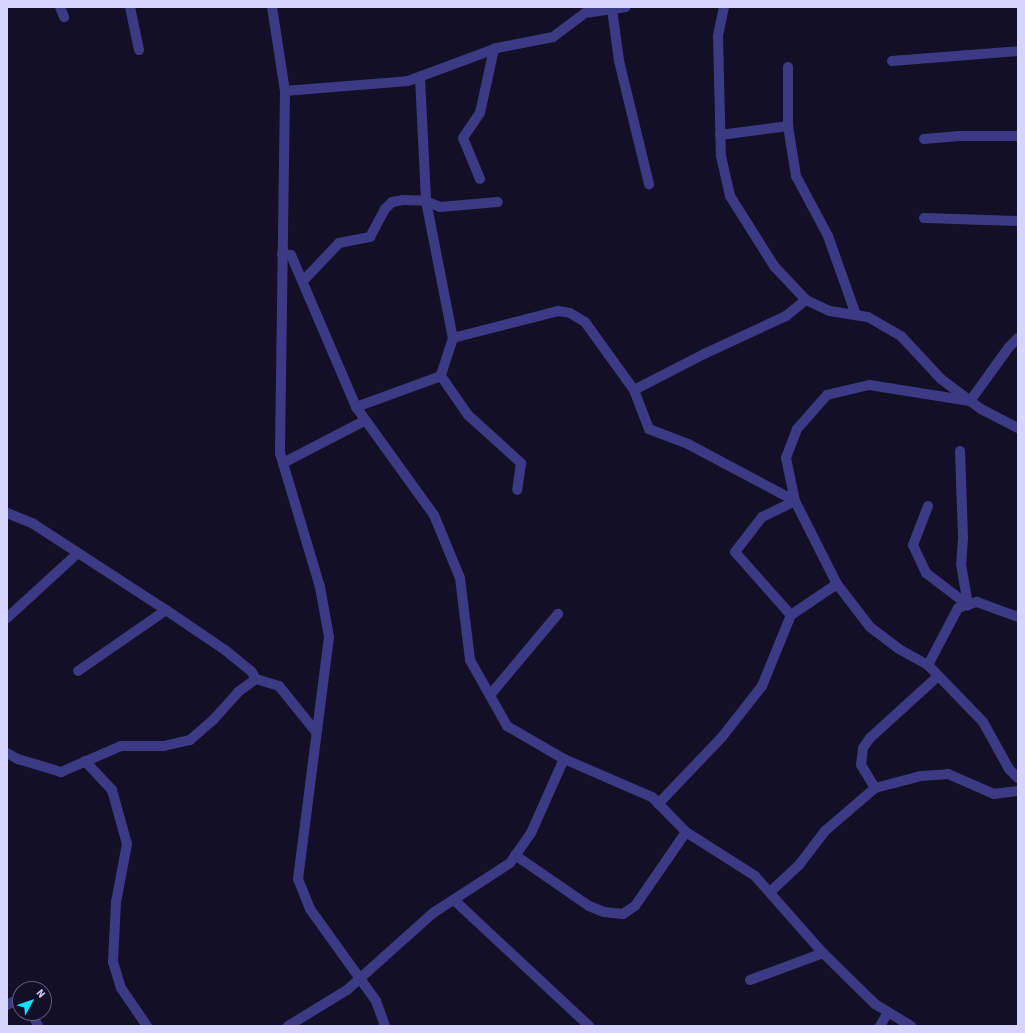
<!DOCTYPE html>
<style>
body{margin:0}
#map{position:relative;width:1025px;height:1033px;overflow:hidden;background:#130f26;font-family:"Source Sans 3",sans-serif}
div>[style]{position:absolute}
.minor>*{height:10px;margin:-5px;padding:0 5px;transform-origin:5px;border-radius:5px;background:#3d3a85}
.tertiary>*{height:10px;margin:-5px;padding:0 5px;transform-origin:5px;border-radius:5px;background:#3d3a85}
span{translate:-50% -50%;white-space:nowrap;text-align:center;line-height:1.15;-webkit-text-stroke:3px #130f26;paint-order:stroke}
.frame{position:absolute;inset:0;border:8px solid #d9d4ff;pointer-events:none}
.north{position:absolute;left:12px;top:981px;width:40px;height:40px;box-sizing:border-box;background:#130f26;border:1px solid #625e7d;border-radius:50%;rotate:50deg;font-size:11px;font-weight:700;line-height:16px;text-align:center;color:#d9d4ff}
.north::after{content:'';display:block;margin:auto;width:14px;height:18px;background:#00e5ff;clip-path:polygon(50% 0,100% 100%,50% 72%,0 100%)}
</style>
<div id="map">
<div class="minor">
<i style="left:60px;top:7px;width:11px;rotate:68deg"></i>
<i style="left:130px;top:7px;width:44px;rotate:78.2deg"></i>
<i style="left:724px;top:7px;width:30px;rotate:102deg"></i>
<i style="left:718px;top:36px;width:120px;rotate:88.6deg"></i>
<i style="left:721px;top:156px;width:41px;rotate:77.3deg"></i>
<i style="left:730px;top:196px;width:83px;rotate:57.8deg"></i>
<i style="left:774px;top:266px;width:47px;rotate:46.7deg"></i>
<i style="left:806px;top:300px;width:26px;rotate:25deg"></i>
<i style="left:830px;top:311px;width:38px;rotate:9deg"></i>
<i style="left:868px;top:317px;width:38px;rotate:30deg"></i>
<i style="left:901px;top:336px;width:59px;rotate:47.1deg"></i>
<i style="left:941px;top:379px;width:50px;rotate:36.9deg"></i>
<i style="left:981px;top:409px;width:42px;rotate:27.2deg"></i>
<i style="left:612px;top:9px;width:52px;rotate:82.3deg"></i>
<i style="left:619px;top:61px;width:127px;rotate:76.3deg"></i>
<i style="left:892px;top:61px;width:126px;rotate:-4.5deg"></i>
<i style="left:788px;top:67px;width:59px;rotate:90deg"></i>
<i style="left:788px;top:126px;width:51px;rotate:80.9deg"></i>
<i style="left:796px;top:176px;width:68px;rotate:61.9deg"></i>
<i style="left:828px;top:236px;width:84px;rotate:70.5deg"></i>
<i style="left:420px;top:77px;width:124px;rotate:87.2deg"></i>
<i style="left:426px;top:201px;width:140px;rotate:78.9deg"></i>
<i style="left:453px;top:338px;width:40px;rotate:108deg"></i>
<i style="left:441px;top:376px;width:47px;rotate:55.3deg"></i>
<i style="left:468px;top:415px;width:72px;rotate:42.2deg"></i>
<i style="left:521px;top:463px;width:27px;rotate:98deg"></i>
<i style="left:285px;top:91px;width:123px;rotate:-4.6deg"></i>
<i style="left:408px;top:81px;width:95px;rotate:-20.3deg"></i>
<i style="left:497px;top:48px;width:57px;rotate:-11.1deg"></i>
<i style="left:553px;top:37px;width:40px;rotate:-37deg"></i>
<i style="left:585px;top:13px;width:41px;rotate:-8.3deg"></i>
<i style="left:720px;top:135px;width:69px;rotate:-7.5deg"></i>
<i style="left:924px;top:139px;width:35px;rotate:-5deg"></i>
<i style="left:959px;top:136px;width:59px"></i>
<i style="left:480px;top:179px;width:44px;rotate:-112.5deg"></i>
<i style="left:463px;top:138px;width:30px;rotate:-56deg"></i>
<i style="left:480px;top:113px;width:66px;rotate:-77.7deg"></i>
<i style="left:924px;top:218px;width:94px;rotate:1.8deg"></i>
<i style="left:282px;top:254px;width:9px;rotate:6deg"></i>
<i style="left:291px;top:255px;width:165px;rotate:66.8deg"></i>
<i style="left:356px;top:407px;width:133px;rotate:54.2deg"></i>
<i style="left:434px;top:515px;width:68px;rotate:67.6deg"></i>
<i style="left:460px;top:578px;width:83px;rotate:83deg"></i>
<i style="left:470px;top:660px;width:76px;rotate:60.7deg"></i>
<i style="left:507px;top:726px;width:66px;rotate:30.1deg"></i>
<i style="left:564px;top:759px;width:96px;rotate:23.4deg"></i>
<i style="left:652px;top:797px;width:49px;rotate:45.8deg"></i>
<i style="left:686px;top:832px;width:82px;rotate:32.5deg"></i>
<i style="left:755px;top:876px;width:103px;rotate:48.6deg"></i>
<i style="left:823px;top:953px;width:73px;rotate:44.4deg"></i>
<i style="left:875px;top:1004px;width:42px;rotate:31.4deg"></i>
<i style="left:303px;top:281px;width:52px;rotate:-46.5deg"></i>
<i style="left:339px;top:243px;width:32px;rotate:-11deg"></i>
<i style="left:370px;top:237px;width:32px;rotate:-62deg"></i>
<i style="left:385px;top:209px;width:10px;rotate:-45deg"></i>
<i style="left:392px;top:202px;width:11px;rotate:-10deg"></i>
<i style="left:403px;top:200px;width:23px;rotate:2deg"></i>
<i style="left:426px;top:201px;width:15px;rotate:23deg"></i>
<i style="left:440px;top:207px;width:58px;rotate:-4.9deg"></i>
<i style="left:453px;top:338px;width:108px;rotate:-14.4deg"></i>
<i style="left:558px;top:311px;width:12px;rotate:9deg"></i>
<i style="left:570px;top:313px;width:17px;rotate:31deg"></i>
<i style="left:585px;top:322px;width:84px;rotate:54.2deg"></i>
<i style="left:634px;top:390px;width:42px;rotate:69deg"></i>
<i style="left:649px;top:429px;width:42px;rotate:21deg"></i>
<i style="left:688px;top:444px;width:121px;rotate:28deg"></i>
<i style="left:795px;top:501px;width:37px;rotate:154deg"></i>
<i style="left:762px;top:517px;width:44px;rotate:127.6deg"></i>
<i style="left:735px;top:552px;width:84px;rotate:48.4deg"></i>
<i style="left:1018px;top:338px;width:13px;rotate:135deg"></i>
<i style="left:1009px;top:347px;width:67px;rotate:125.8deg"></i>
<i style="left:970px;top:401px;width:102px;rotate:-171deg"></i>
<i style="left:869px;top:385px;width:43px;rotate:166.6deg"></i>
<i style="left:827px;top:395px;width:45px;rotate:131.4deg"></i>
<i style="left:797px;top:429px;width:31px;rotate:111deg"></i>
<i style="left:786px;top:458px;width:44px;rotate:78.2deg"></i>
<i style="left:795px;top:501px;width:93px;rotate:63.2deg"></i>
<i style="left:837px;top:584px;width:54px;rotate:52.5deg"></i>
<i style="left:870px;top:627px;width:36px;rotate:37deg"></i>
<i style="left:899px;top:649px;width:33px;rotate:29deg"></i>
<i style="left:928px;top:665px;width:79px;rotate:46deg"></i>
<i style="left:983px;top:722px;width:54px;rotate:61deg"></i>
<i style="left:1009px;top:769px;width:13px;rotate:45deg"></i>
<i style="left:634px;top:390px;width:79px;rotate:-27.2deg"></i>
<i style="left:704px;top:354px;width:90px;rotate:-24.9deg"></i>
<i style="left:786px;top:316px;width:26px;rotate:-39deg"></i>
<i style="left:356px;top:407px;width:90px;rotate:-20deg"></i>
<i style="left:960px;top:451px;width:87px;rotate:88deg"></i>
<i style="left:963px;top:538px;width:26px;rotate:94deg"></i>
<i style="left:961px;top:564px;width:42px;rotate:80.3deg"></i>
<i style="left:283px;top:463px;width:93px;rotate:-27.4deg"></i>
<i style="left:928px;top:506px;width:42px;rotate:111deg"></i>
<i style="left:913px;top:545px;width:31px;rotate:65deg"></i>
<i style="left:926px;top:573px;width:53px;rotate:37.3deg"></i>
<i style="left:7px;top:513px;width:27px;rotate:22deg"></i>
<i style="left:32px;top:523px;width:160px;rotate:33deg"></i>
<i style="left:166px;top:610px;width:71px;rotate:34.1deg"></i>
<i style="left:225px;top:650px;width:33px;rotate:39deg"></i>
<i style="left:251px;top:671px;width:9px;rotate:58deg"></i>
<i style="left:7px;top:618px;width:96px;rotate:-42.5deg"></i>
<i style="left:928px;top:665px;width:64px;rotate:-62.2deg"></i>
<i style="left:958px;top:608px;width:20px;rotate:-18deg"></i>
<i style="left:977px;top:602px;width:44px;rotate:20.1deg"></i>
<i style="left:78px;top:671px;width:107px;rotate:-34.7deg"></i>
<i style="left:490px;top:695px;width:106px;rotate:-50deg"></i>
<i style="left:85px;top:761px;width:40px;rotate:47deg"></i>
<i style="left:112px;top:790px;width:56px;rotate:74.5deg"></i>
<i style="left:127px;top:844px;width:59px;rotate:100.7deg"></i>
<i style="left:116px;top:902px;width:60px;rotate:92.9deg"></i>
<i style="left:113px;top:962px;width:27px;rotate:73deg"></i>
<i style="left:121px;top:988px;width:46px;rotate:55.6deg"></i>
<i style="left:875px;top:788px;width:27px;rotate:-121deg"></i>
<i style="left:861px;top:765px;width:17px;rotate:-83deg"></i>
<i style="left:863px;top:748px;width:12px;rotate:-55deg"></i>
<i style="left:870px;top:738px;width:91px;rotate:-42.3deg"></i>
<i style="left:658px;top:804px;width:93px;rotate:-46.3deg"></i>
<i style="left:722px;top:737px;width:65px;rotate:-51.9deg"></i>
<i style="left:762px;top:686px;width:77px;rotate:-67.8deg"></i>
<i style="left:791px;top:615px;width:55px;rotate:-34deg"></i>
<i style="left:515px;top:855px;width:90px;rotate:34.6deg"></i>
<i style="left:589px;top:906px;width:16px;rotate:22deg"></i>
<i style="left:604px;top:912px;width:19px;rotate:6deg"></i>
<i style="left:623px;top:914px;width:14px;rotate:-34deg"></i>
<i style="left:635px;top:906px;width:90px;rotate:-55.4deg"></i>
<i style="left:770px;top:892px;width:40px;rotate:-43deg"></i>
<i style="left:799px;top:865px;width:43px;rotate:-52.6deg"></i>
<i style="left:825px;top:831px;width:66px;rotate:-40.7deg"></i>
<i style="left:875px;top:788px;width:48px;rotate:-14.6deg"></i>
<i style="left:921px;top:776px;width:27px;rotate:-4deg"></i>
<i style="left:948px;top:774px;width:50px;rotate:23.5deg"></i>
<i style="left:994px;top:794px;width:24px;rotate:-7deg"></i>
<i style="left:454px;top:900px;width:185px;rotate:43deg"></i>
<i style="left:750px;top:980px;width:78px;rotate:-20.3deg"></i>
<i style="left:7px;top:1005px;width:15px;rotate:-28deg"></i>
<i style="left:32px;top:1013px;width:14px;rotate:65deg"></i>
<i style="left:288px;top:1026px;width:69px;rotate:-31.4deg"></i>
<i style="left:347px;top:990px;width:115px;rotate:-41.8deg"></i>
<i style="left:433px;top:913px;width:92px;rotate:-33deg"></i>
<i style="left:510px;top:863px;width:37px;rotate:-55deg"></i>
<i style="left:531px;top:833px;width:81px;rotate:-66deg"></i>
<i style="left:880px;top:1026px;width:16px;rotate:-60deg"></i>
</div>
<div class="tertiary">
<i style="left:272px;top:7px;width:85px;rotate:81.2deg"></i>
<i style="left:285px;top:91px;width:362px;rotate:90.8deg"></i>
<i style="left:280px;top:453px;width:140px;rotate:73.4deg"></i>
<i style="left:320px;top:587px;width:51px;rotate:79.8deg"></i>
<i style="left:329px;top:637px;width:244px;rotate:97.3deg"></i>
<i style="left:298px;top:879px;width:32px;rotate:68deg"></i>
<i style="left:310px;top:909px;width:113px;rotate:54.3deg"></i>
<i style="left:376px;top:1001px;width:27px;rotate:70deg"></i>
<i style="left:7px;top:753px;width:13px;rotate:29deg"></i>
<i style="left:18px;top:759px;width:45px;rotate:16.8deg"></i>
<i style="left:61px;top:772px;width:65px;rotate:-23.4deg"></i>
<i style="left:121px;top:746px;width:43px"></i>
<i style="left:164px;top:746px;width:27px;rotate:-13deg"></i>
<i style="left:190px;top:740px;width:32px;rotate:-41deg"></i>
<i style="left:214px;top:719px;width:36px;rotate:-48deg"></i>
<i style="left:238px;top:692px;width:22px;rotate:-36deg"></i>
<i style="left:256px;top:679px;width:24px;rotate:17deg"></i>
<i style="left:279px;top:686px;width:59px;rotate:51.2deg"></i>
</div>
<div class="frame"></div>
<div class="north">N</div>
</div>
